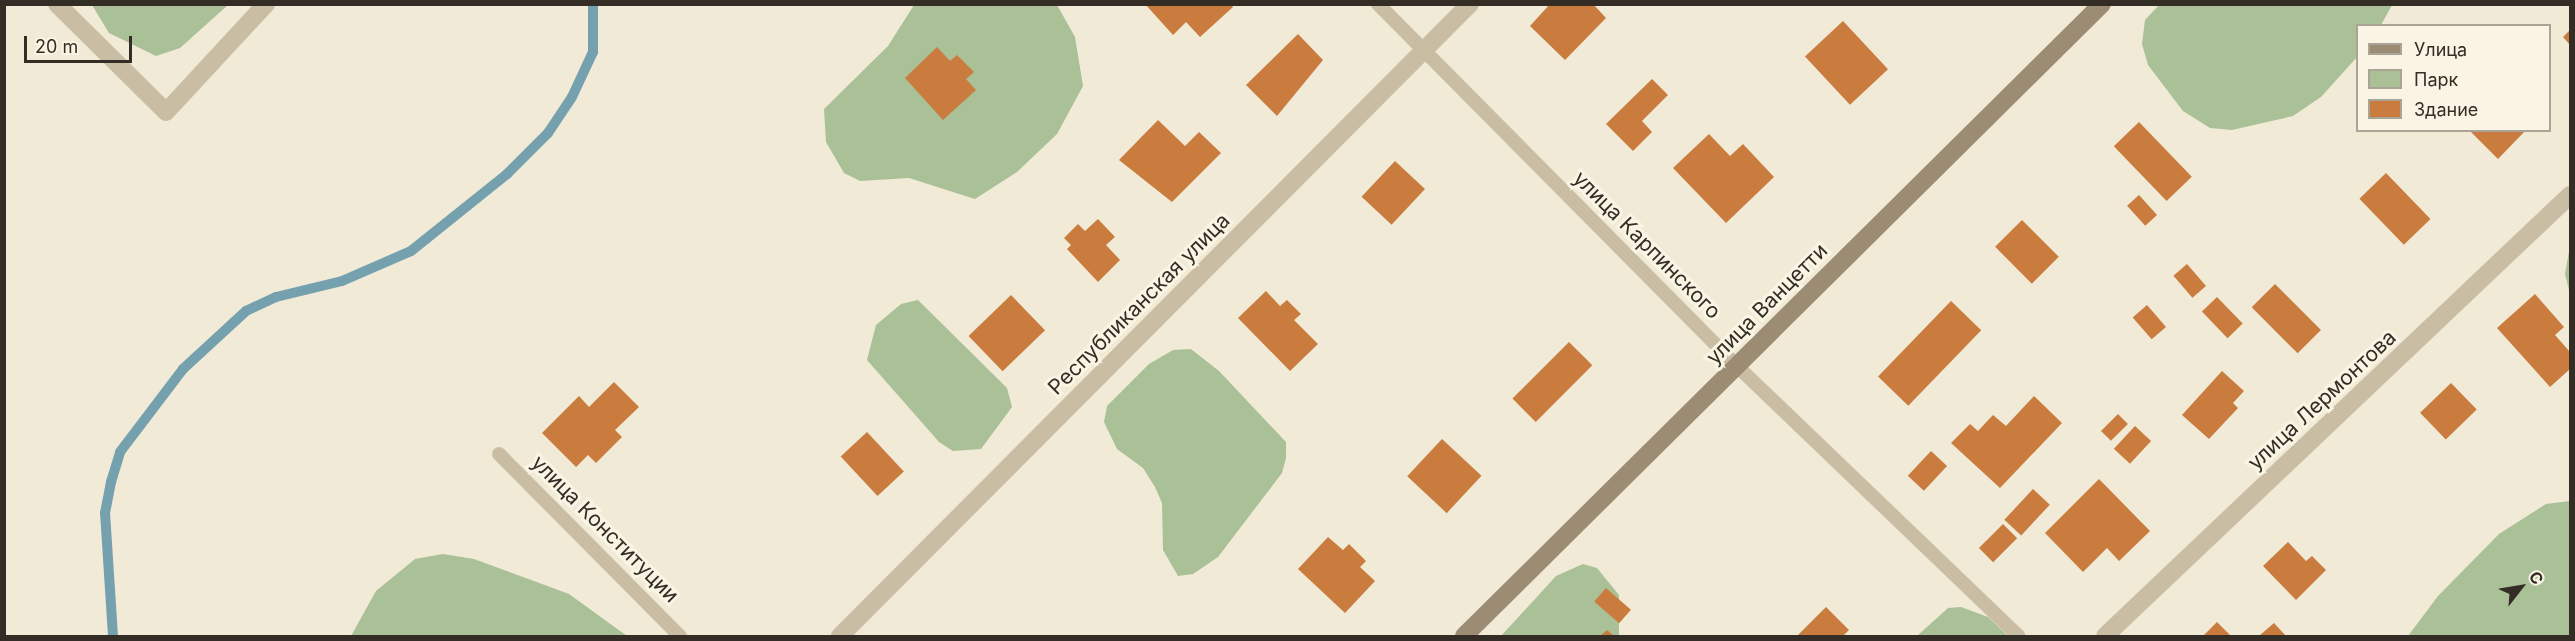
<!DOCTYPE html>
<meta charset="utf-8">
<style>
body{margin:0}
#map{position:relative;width:2575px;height:641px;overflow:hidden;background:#f1ead7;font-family:Inter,sans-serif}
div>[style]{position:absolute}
.green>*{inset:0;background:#aac097}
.stream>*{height:10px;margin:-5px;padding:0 5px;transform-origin:5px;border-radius:5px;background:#75a1af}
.building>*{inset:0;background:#c97c3d;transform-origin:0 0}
.lane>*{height:14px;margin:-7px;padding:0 7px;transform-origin:7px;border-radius:7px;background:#c9bda3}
.street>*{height:18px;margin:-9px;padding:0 9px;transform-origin:9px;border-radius:9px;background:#c9bda3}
.secondary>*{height:18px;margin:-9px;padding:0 9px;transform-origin:9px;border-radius:9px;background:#9d8c74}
span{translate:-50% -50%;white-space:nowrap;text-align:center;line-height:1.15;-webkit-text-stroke:6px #f9f4e3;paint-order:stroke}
.street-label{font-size:21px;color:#342d25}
.frame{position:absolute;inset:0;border:6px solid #342d25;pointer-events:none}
.legend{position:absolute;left:2356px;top:24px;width:195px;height:108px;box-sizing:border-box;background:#f9f4e3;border:2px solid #aaa497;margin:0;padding:8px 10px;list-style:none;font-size:18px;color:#342d25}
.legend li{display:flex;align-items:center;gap:12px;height:30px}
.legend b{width:30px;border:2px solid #aaa497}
.north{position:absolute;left:2491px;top:557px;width:60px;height:60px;-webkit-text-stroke:4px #f9f4e3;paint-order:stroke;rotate:59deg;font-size:16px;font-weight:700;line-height:24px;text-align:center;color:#342d25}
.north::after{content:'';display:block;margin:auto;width:21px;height:27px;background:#342d25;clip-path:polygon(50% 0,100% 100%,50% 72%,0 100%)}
.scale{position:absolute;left:24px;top:36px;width:108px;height:27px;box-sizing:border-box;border:3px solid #342d25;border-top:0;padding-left:8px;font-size:18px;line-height:21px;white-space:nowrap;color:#342d25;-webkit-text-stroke:4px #f9f4e3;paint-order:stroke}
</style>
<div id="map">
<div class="green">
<i style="clip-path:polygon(92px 5px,228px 5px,180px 48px,156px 56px,109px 33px)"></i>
<i style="clip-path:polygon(914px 5px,1057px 5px,1075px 37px,1083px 86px,1057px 134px,1017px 172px,975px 199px,909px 178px,860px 181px,844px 173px,826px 142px,824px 109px,888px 46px)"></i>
<i style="clip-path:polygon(2159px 5px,2159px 4px,2392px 5px,2381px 25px,2358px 26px,2357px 57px,2321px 97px,2293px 116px,2232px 130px,2210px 128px,2183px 111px,2148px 65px,2142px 44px,2145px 20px)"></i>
<i style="clip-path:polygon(2570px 246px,2570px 294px,2565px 274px)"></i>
<i style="clip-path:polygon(918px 300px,1007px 388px,1012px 407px,981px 449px,953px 451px,939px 442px,867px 360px,876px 325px,901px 304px)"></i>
<i style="clip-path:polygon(1191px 349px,1219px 371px,1286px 442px,1286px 458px,1282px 473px,1218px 557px,1193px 574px,1178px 576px,1163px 550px,1162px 503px,1155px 487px,1143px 468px,1117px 449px,1104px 422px,1107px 406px,1149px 364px,1173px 350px)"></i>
<i style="clip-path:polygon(2570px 501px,2570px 636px,2408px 636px,2438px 596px,2499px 534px,2546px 504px)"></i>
<i style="clip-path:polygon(443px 554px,474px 559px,569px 594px,627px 636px,351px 636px,376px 591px,415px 559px)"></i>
<i style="clip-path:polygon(1583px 564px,1597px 568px,1619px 595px,1619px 636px,1501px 636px,1556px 576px)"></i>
<i style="clip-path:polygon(1961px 607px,1988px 617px,2008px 636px,1917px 636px,1948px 608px)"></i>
</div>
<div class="stream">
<i style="left:113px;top:636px;width:123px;rotate:-93.7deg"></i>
<i style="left:105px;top:513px;width:32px;rotate:-79deg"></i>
<i style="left:111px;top:482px;width:31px;rotate:-73deg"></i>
<i style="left:120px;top:452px;width:104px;rotate:-52.8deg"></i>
<i style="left:183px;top:369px;width:86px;rotate:-42.6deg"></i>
<i style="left:246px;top:311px;width:33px;rotate:-25deg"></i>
<i style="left:276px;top:297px;width:68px;rotate:-13.6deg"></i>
<i style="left:342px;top:281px;width:75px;rotate:-23.5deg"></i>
<i style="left:411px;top:251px;width:123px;rotate:-38.7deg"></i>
<i style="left:507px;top:174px;width:58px;rotate:-45deg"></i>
<i style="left:548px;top:133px;width:43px;rotate:-56.3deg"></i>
<i style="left:572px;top:97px;width:50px;rotate:-65deg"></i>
<i style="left:593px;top:52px;width:48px;rotate:-90deg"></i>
</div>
<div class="building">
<i style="clip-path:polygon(1145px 4px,1231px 4px,1233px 7px,1200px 37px,1186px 22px,1173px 35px)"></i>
<i style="clip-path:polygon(1550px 4px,1593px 4px,1606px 18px,1565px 60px,1530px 26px)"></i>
<i style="left:1843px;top:21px;width:66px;height:52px;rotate:47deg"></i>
<i style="clip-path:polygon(2570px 30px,2570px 45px,2563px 37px)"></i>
<i style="clip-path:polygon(1298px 34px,1323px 60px,1277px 116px,1246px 85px)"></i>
<i style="clip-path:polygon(937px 47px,950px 61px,957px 55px,974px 72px,966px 79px,976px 90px,943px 120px,905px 78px)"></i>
<i style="clip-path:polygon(1652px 79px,1668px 95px,1642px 121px,1652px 132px,1633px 151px,1606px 124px)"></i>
<i style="clip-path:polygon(1158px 120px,1185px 146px,1199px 132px,1221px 153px,1172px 202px,1119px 160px)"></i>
<i style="left:2139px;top:122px;width:76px;height:35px;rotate:46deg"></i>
<i style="clip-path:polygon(2469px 130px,2526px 130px,2498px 159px)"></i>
<i style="clip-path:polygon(1709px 134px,1730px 156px,1743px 144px,1774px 177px,1726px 223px,1673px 168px)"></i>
<i style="left:1395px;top:161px;width:41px;height:49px;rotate:43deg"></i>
<i style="left:2386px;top:173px;width:64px;height:37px;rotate:46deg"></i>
<i style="left:2139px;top:195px;width:27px;height:16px;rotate:48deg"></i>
<i style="clip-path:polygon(1098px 219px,1115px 237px,1106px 245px,1120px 260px,1098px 282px,1067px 249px,1071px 245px,1064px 238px,1078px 224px,1085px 231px)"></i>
<i style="left:2022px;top:220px;width:52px;height:38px;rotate:45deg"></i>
<i style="left:2187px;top:264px;width:29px;height:18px;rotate:49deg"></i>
<i style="left:2275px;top:284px;width:65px;height:33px;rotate:45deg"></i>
<i style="clip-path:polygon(1266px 291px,1280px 306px,1287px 300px,1301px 314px,1294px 320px,1318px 344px,1290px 371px,1238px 318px)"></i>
<i style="clip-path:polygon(2535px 294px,2564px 327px,2555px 335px,2570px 352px,2570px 369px,2550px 387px,2497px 328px)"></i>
<i style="left:1011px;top:295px;width:49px;height:59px;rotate:46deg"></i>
<i style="left:2217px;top:297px;width:37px;height:21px;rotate:46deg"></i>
<i style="left:1951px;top:301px;width:42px;height:105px;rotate:44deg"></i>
<i style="left:2147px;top:305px;width:29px;height:19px;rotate:49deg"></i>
<i style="left:1569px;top:342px;width:33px;height:80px;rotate:45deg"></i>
<i style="clip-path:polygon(2222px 371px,2244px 391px,2233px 403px,2238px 408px,2209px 439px,2182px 415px)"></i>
<i style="clip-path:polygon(614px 382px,639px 407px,615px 430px,622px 437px,596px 463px,588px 455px,576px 467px,542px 433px,579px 396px,589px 407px)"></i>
<i style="left:2451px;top:383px;width:37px;height:43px;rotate:46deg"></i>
<i style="clip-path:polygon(2034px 396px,2062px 423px,2000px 488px,1951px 443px,1970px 424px,1978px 431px,1993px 415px,2006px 426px)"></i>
<i style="left:2118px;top:414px;width:14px;height:24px;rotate:45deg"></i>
<i style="left:2135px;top:426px;width:22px;height:31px;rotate:43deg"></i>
<i style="left:867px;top:432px;width:54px;height:36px;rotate:47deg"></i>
<i style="left:1442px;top:439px;width:54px;height:51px;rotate:43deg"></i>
<i style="left:1931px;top:451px;width:22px;height:34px;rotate:43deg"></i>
<i style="clip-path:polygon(2099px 479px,2150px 531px,2119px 561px,2107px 548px,2083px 572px,2045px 533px)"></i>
<i style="left:2033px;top:489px;width:23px;height:42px;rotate:43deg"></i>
<i style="left:2003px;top:524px;width:20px;height:34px;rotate:45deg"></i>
<i style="clip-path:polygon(1328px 537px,1343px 550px,1349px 544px,1366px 561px,1360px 567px,1375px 581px,1345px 613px,1298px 569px)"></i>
<i style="clip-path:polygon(2288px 542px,2306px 561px,2312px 556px,2326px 570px,2296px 600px,2263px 566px)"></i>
<i style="left:1606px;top:588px;width:33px;height:18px;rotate:41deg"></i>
<i style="clip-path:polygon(1826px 607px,1849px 630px,1843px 636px,1797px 636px)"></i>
<i style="clip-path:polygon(2217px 622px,2231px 636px,2203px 636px)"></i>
<i style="clip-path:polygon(2274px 623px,2286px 636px,2259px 636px)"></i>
<i style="clip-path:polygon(1607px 630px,1614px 636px,1600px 636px)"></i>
</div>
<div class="lane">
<i style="left:1378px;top:4px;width:510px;rotate:45.24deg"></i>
<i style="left:1737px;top:366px;width:390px;rotate:43.8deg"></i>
<i style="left:499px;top:454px;width:257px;rotate:45.2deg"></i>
</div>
<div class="street">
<i style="left:57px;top:4px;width:153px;rotate:44.7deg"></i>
<i style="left:166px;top:112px;width:147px;rotate:-47.2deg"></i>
<i style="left:840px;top:636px;width:892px;rotate:-45.09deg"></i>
<i style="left:2105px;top:636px;width:641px;rotate:-43.48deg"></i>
</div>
<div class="secondary">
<i style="left:1464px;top:636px;width:898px;rotate:-44.73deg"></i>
</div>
<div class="street-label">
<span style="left:1647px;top:245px;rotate:45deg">улица Карпинского</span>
<span style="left:1139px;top:304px;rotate:-45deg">Республиканская улица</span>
<span style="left:1767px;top:304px;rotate:-45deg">улица Ванцетти</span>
<span style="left:2322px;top:400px;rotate:-43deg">улица Лермонтова</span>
<span style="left:605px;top:529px;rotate:45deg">улица Конституции</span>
</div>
<div class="frame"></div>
<ul class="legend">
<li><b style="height:8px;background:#9d8c74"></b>Улица</li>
<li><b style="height:16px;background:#aac097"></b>Парк</li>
<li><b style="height:16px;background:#c97c3d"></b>Здание</li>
</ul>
<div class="north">С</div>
<div class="scale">20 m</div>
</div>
